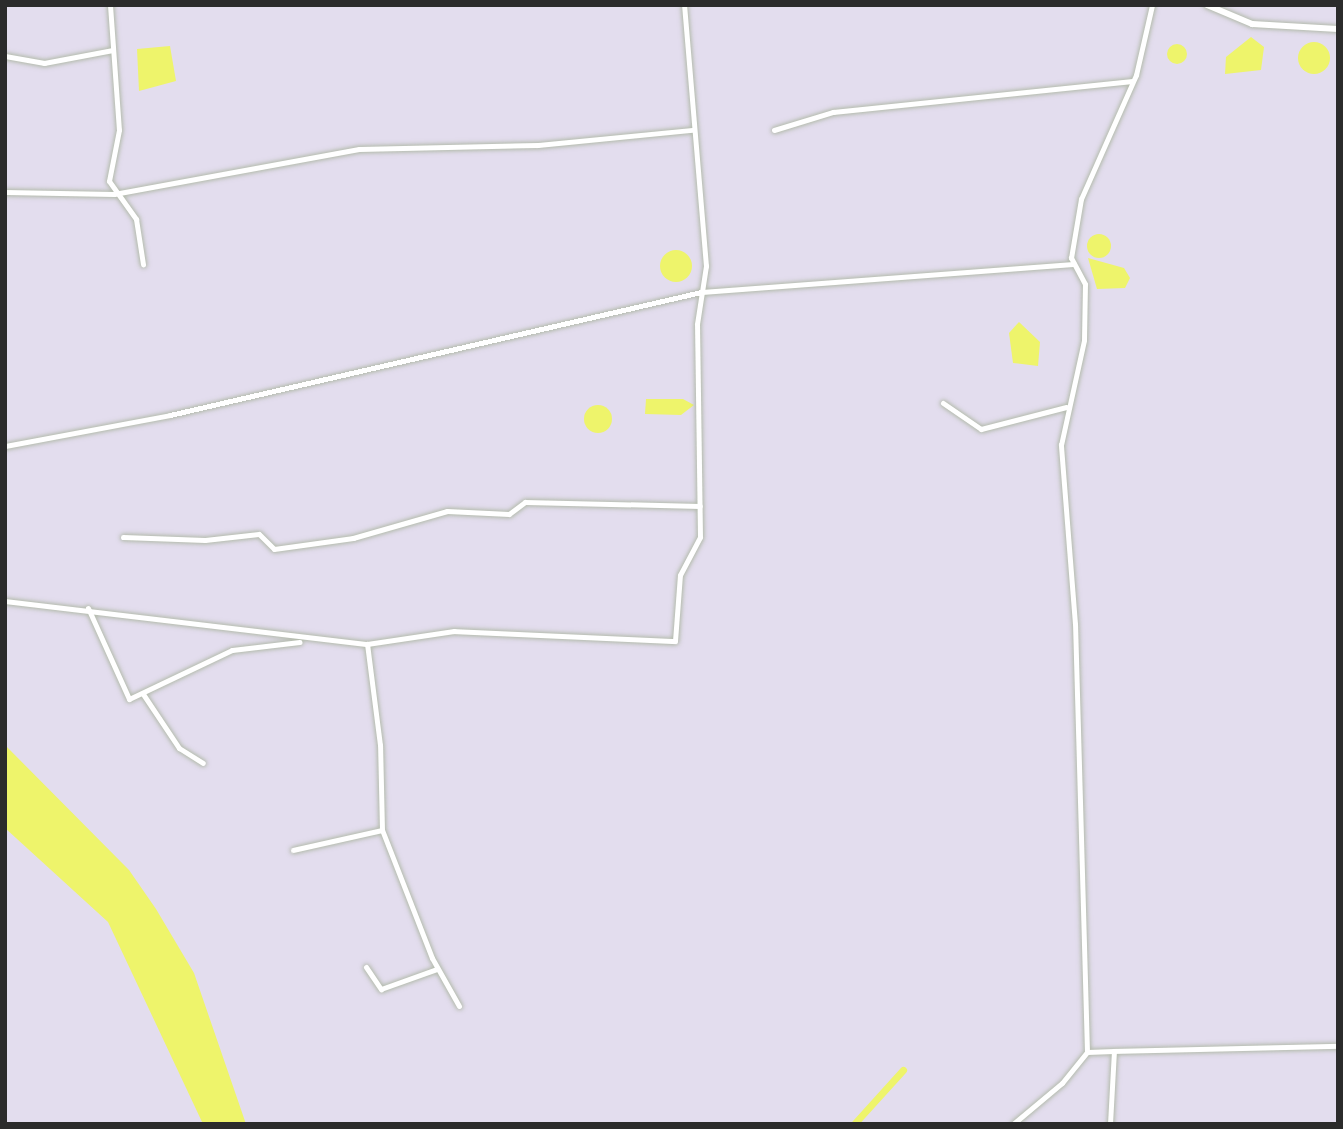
<!DOCTYPE html>
<style>
body{margin:0}
#map{position:relative;width:1343px;height:1129px;overflow:hidden;background:#e3ddee;font-family:"Asap Condensed",sans-serif}
div>[style]{position:absolute}
.water>*{inset:0;background:#eef46b}
.round{border-radius:50%}
.canal>*{height:7px;margin:-3.5px;padding:0 3.5px;transform-origin:3.5px;border-radius:3.5px;background:#eef46b}
.roads{filter:drop-shadow(0 0 2px #b4bbad) drop-shadow(0 0 2px #b4bbad)}
.minor>*{height:5px;margin:-2.5px;padding:0 2.5px;transform-origin:2.5px;border-radius:2.5px;background:#fff}
.tertiary>*{height:6px;margin:-3px;padding:0 3px;transform-origin:3px;border-radius:3px;background:#fff}
span{translate:-50% -50%;white-space:nowrap;text-align:center;line-height:1.15;-webkit-text-stroke:5px #fff;paint-order:stroke}
.frame{position:absolute;inset:0;border:7px solid #2b2b2b;pointer-events:none}
</style>
<div id="map">
<div class="water">
<i style="clip-path:polygon(1251px 37px,1264px 47px,1261px 70px,1225px 74px,1226px 57px)"></i>
<i class="round" style="left:1298px;top:42px;width:32px;height:32px"></i>
<i class="round" style="left:1167px;top:44px;width:20px;height:20px"></i>
<i style="clip-path:polygon(170px 46px,176px 81px,139px 91px,137px 49px)"></i>
<i class="round" style="left:1087px;top:234px;width:24px;height:24px"></i>
<i class="round" style="left:660px;top:250px;width:32px;height:32px"></i>
<i style="clip-path:polygon(1088px 258px,1124px 268px,1130px 278px,1125px 288px,1097px 289px)"></i>
<i style="clip-path:polygon(1019px 322px,1040px 342px,1038px 366px,1013px 363px,1009px 333px)"></i>
<i style="clip-path:polygon(646px 399px,683px 399px,694px 405px,681px 415px,645px 414px)"></i>
<i class="round" style="left:584px;top:405px;width:28px;height:28px"></i>
<i style="clip-path:polygon(5px 745px,129px 870px,156px 909px,194px 973px,246px 1124px,203px 1124px,108px 922px,5px 828px)"></i>
</div>
<div class="canal">
<i style="left:854px;top:1124px;width:73px;rotate:-47.8deg"></i>
</div>
<div class="roads">
<div class="minor">
<i style="left:110px;top:5px;width:125px;rotate:85.9deg"></i>
<i style="left:119px;top:130px;width:52px;rotate:101.1deg"></i>
<i style="left:109px;top:181px;width:47px;rotate:54.6deg"></i>
<i style="left:136px;top:219px;width:46px;rotate:81.2deg"></i>
<i style="left:5px;top:56px;width:40px;rotate:10deg"></i>
<i style="left:44px;top:63px;width:70px;rotate:-10.7deg"></i>
<i style="left:774px;top:130px;width:62px;rotate:-17deg"></i>
<i style="left:833px;top:112px;width:301px;rotate:-5.9deg"></i>
<i style="left:5px;top:192px;width:109px;rotate:1.1deg"></i>
<i style="left:114px;top:194px;width:249px;rotate:-10.4deg"></i>
<i style="left:359px;top:149px;width:179px;rotate:-1.3deg"></i>
<i style="left:538px;top:145px;width:155px;rotate:-5.6deg"></i>
<i style="left:943px;top:403px;width:46px;rotate:34.4deg"></i>
<i style="left:981px;top:429px;width:88px;rotate:-14.5deg"></i>
<i style="left:5px;top:446px;width:168px;rotate:-10.6deg"></i>
<i style="left:170px;top:415px;width:545px;rotate:-13.04deg"></i>
<i style="left:701px;top:292px;width:374px;rotate:-4.3deg"></i>
<i style="left:123px;top:537px;width:82px;rotate:2.1deg"></i>
<i style="left:205px;top:540px;width:54px;rotate:-6.3deg"></i>
<i style="left:259px;top:534px;width:21px;rotate:45deg"></i>
<i style="left:274px;top:549px;width:80px;rotate:-7.9deg"></i>
<i style="left:353px;top:538px;width:98px;rotate:-16deg"></i>
<i style="left:447px;top:511px;width:62px;rotate:2.8deg"></i>
<i style="left:509px;top:514px;width:20px;rotate:-37deg"></i>
<i style="left:525px;top:502px;width:175px;rotate:1.3deg"></i>
<i style="left:5px;top:601px;width:365px;rotate:6.8deg"></i>
<i style="left:88px;top:608px;width:100px;rotate:65.7deg"></i>
<i style="left:129px;top:699px;width:114px;rotate:-25.4deg"></i>
<i style="left:232px;top:650px;width:68px;rotate:-6.7deg"></i>
<i style="left:143px;top:694px;width:65px;rotate:56.3deg"></i>
<i style="left:179px;top:748px;width:28px;rotate:32deg"></i>
<i style="left:293px;top:850px;width:91px;rotate:-12.7deg"></i>
<i style="left:366px;top:967px;width:27px;rotate:56deg"></i>
<i style="left:381px;top:989px;width:59px;rotate:-19.7deg"></i>
<i style="left:459px;top:1006px;width:55px;rotate:-119.4deg"></i>
<i style="left:432px;top:958px;width:137px;rotate:-111.3deg"></i>
<i style="left:382px;top:830px;width:85px;rotate:-91.3deg"></i>
<i style="left:380px;top:745px;width:102px;rotate:-97.3deg"></i>
<i style="left:367px;top:644px;width:88px;rotate:-8.5deg"></i>
<i style="left:454px;top:631px;width:221px;rotate:2.6deg"></i>
<i style="left:675px;top:641px;width:66px;rotate:-85.7deg"></i>
<i style="left:680px;top:575px;width:43px;rotate:-62.2deg"></i>
<i style="left:700px;top:537px;width:213px;rotate:-90.8deg"></i>
<i style="left:697px;top:324px;width:59px;rotate:-81.2deg"></i>
<i style="left:706px;top:266px;width:262px;rotate:-94.8deg"></i>
<i style="left:1087px;top:1052px;width:27px;rotate:-2deg"></i>
<i style="left:1013px;top:1124px;width:64px;rotate:-39.9deg"></i>
<i style="left:1062px;top:1083px;width:40px;rotate:-51deg"></i>
<i style="left:1087px;top:1052px;width:428px;rotate:-91.6deg"></i>
<i style="left:1075px;top:624px;width:180px;rotate:-94.5deg"></i>
<i style="left:1061px;top:445px;width:107px;rotate:-77.6deg"></i>
<i style="left:1084px;top:340px;width:56px;rotate:-89deg"></i>
<i style="left:1085px;top:284px;width:30px;rotate:-118deg"></i>
<i style="left:1071px;top:258px;width:60px;rotate:-80.4deg"></i>
<i style="left:1081px;top:199px;width:136px;rotate:-66.1deg"></i>
<i style="left:1136px;top:75px;width:72px;rotate:-77.1deg"></i>
<i style="left:1110px;top:1124px;width:73px;rotate:-86.9deg"></i>
<i style="left:1114px;top:1051px;width:224px;rotate:-1.3deg"></i>
</div>
<div class="tertiary">
<i style="left:1207px;top:5px;width:49px;rotate:22.9deg"></i>
<i style="left:1252px;top:24px;width:86px;rotate:3.3deg"></i>
</div>
</div>
<div class="frame"></div>
</div>
